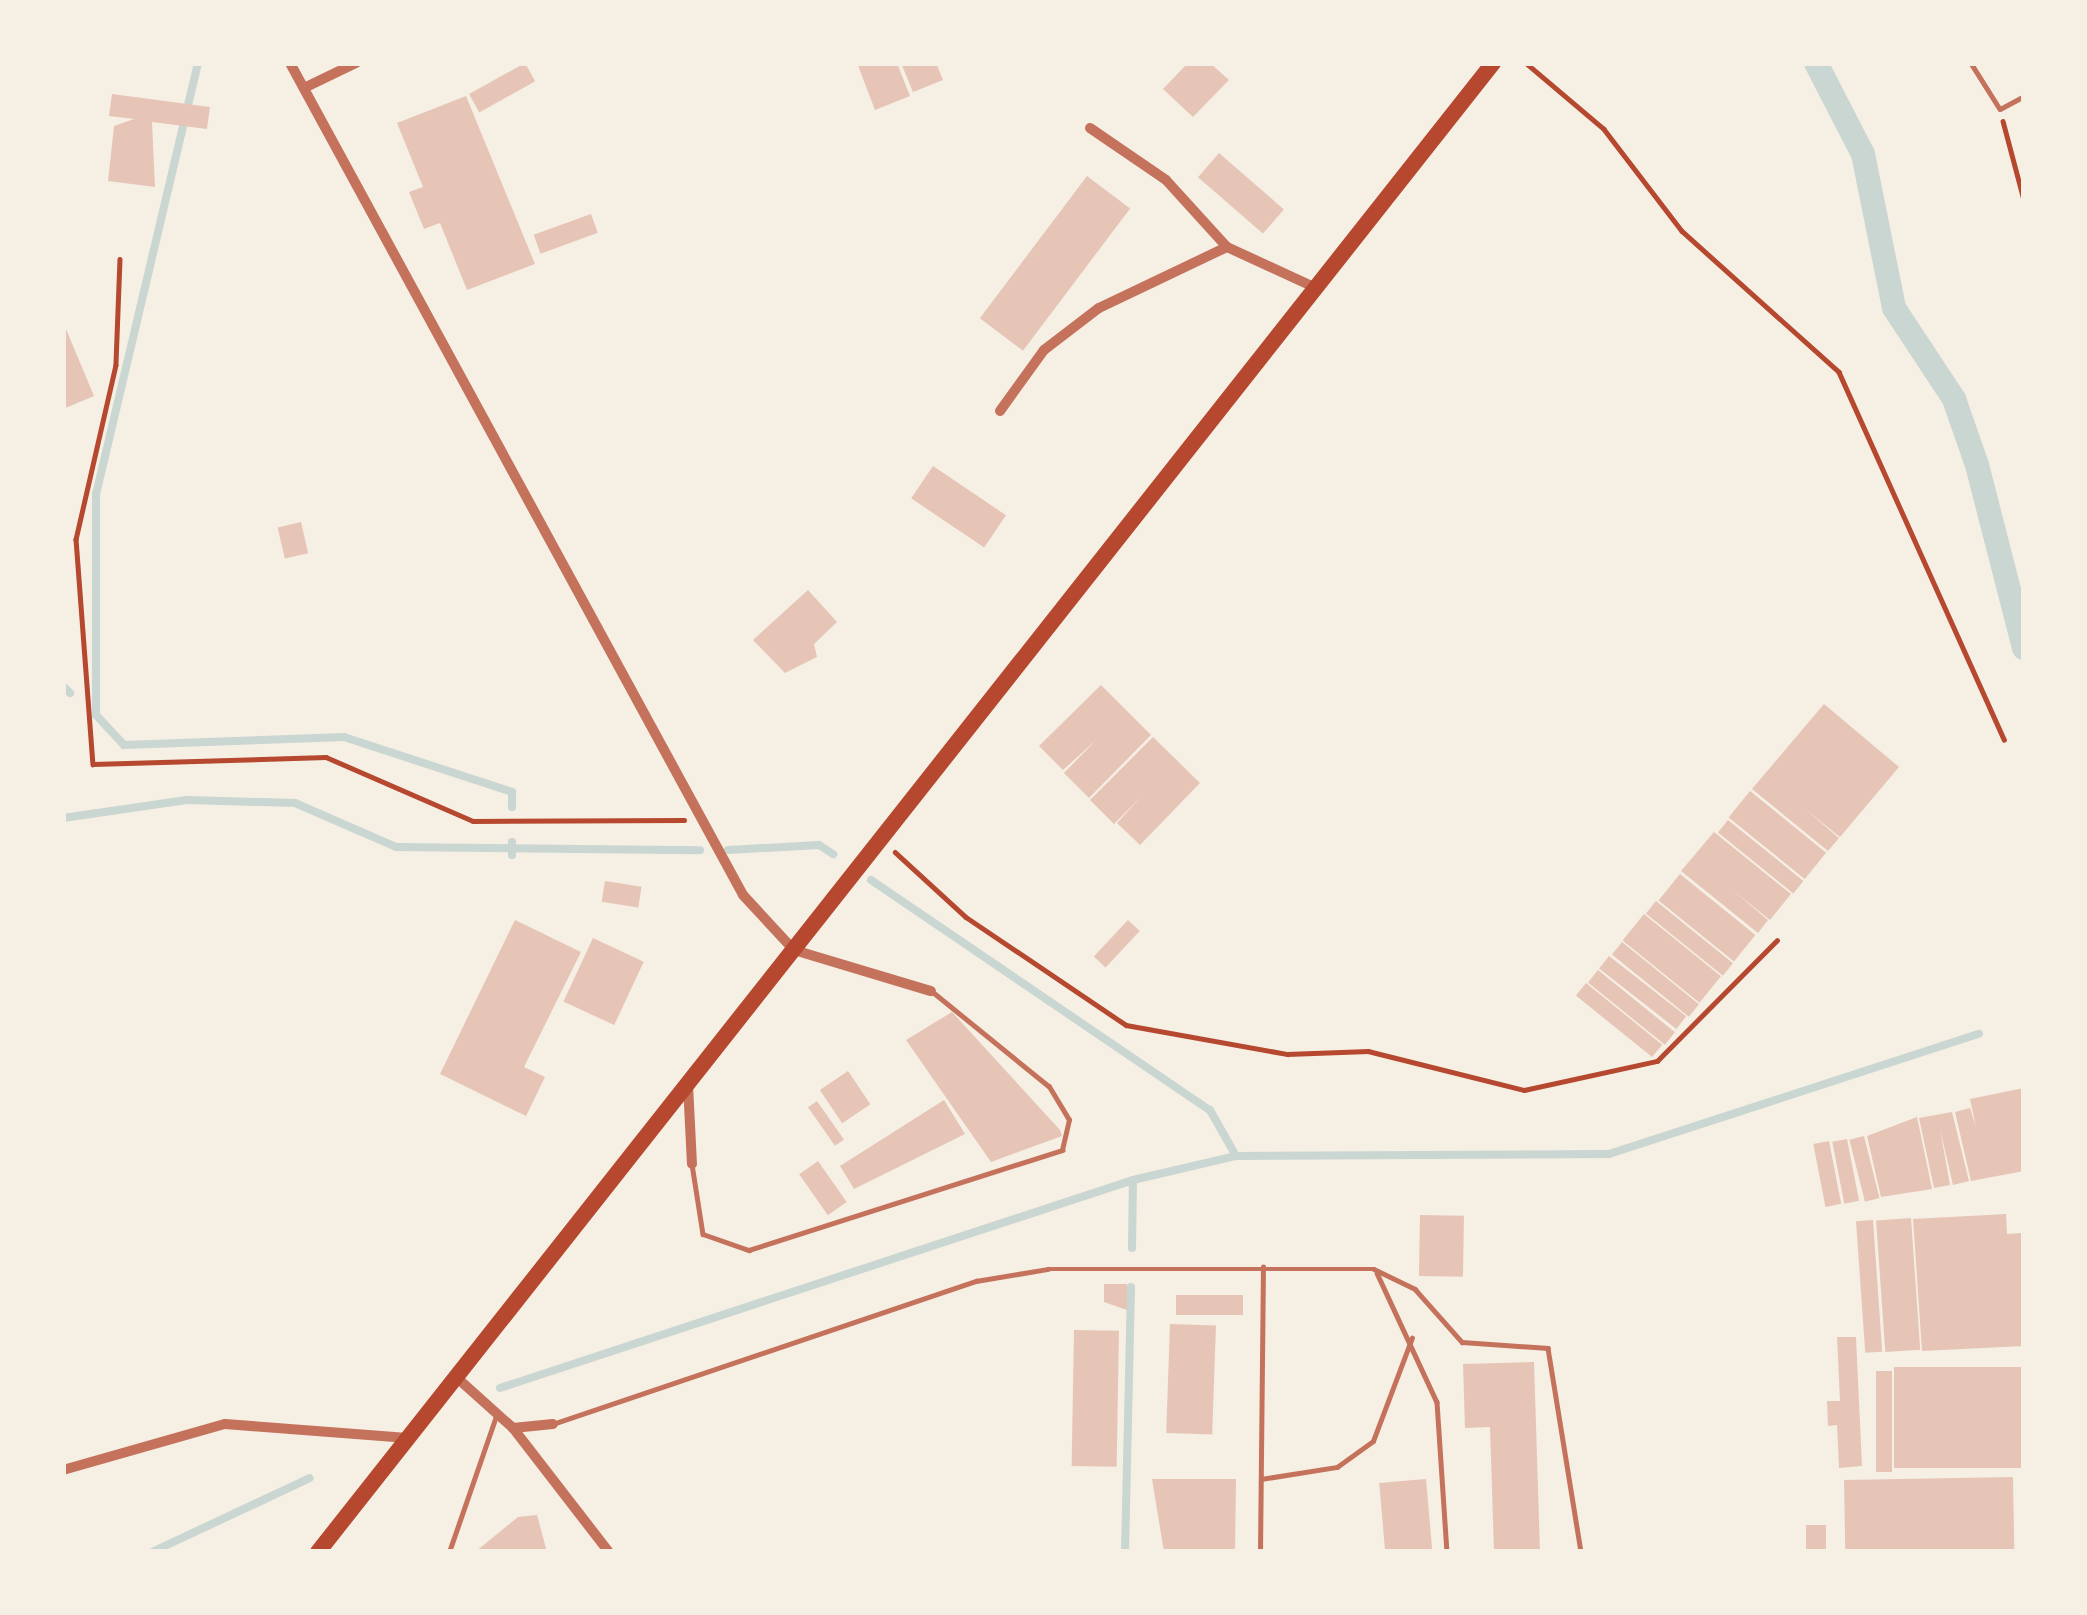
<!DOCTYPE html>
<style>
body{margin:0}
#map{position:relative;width:2087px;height:1615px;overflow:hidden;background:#f6efe4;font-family:Lato,sans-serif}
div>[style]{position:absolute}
.stream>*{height:8px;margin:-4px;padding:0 4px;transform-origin:4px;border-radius:4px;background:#c9d6d2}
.canal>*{height:24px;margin:-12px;padding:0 12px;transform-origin:12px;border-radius:12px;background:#c9d6d2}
.building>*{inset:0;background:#e6c5b7;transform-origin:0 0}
.path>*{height:4.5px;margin:-2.25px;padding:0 2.25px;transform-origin:2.25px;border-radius:2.25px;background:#b5482f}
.service>*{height:4.5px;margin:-2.25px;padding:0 2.25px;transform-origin:2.25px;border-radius:2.25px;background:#c5725c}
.minor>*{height:10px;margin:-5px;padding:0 5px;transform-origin:5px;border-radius:5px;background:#c5725c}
.trunk>*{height:16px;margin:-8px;padding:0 8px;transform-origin:8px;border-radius:8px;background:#b5482f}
span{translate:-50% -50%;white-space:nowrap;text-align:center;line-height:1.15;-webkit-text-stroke:10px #f6efe4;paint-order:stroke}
.frame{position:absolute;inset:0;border:66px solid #f6efe4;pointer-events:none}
</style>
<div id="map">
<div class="stream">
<i style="left:198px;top:63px;width:442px;rotate:103.3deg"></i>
<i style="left:96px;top:493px;width:222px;rotate:90deg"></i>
<i style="left:96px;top:715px;width:41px;rotate:47deg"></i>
<i style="left:124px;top:745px;width:220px;rotate:-2.1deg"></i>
<i style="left:344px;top:737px;width:177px;rotate:18.1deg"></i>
<i style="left:512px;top:792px;width:15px;rotate:90deg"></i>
<i style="left:63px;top:686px;width:10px;rotate:45deg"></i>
<i style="left:63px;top:818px;width:125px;rotate:-8.3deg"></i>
<i style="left:187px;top:800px;width:108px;rotate:1.6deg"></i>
<i style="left:295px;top:803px;width:110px;rotate:23.5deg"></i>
<i style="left:396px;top:847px;width:304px;rotate:0.6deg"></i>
<i style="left:512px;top:842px;width:13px;rotate:90deg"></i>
<i style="left:728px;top:850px;width:91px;rotate:-3.1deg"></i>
<i style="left:819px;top:845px;width:17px;rotate:33deg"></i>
<i style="left:871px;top:880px;width:410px;rotate:34.2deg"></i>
<i style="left:1210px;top:1110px;width:53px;rotate:60.5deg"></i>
<i style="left:1132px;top:1248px;width:68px;rotate:-89.2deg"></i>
<i style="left:500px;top:1388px;width:666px;rotate:-18.19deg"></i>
<i style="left:1133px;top:1180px;width:106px;rotate:-13.1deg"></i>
<i style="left:1236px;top:1156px;width:373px;rotate:-0.3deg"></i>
<i style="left:1609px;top:1154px;width:389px;rotate:-18deg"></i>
<i style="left:152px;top:1552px;width:174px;rotate:-25.1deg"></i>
<i style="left:1125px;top:1552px;width:265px;rotate:-88.7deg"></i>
</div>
<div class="canal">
<i style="left:1816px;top:63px;width:102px;rotate:62.7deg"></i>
<i style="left:1863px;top:154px;width:157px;rotate:78.6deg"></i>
<i style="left:1894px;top:308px;width:109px;rotate:56.6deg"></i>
<i style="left:1954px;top:399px;width:70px;rotate:70.8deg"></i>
<i style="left:1977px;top:465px;width:189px;rotate:75.6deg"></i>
</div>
<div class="building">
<i style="left:525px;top:63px;width:21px;height:64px;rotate:61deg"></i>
<i style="clip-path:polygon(857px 63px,897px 63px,910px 96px,875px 110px)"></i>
<i style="clip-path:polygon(901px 63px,936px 63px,943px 80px,913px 92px)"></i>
<i style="clip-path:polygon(1188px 63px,1210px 63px,1229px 80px,1193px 117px,1163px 89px)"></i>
<i style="clip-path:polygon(112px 94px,210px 107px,207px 129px,152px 122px,155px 187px,108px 181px,114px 126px,134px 119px,109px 116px)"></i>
<i style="clip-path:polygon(466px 96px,535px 264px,467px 290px,440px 223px,424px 229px,409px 192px,423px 187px,397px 123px)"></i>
<i style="left:1219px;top:153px;width:86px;height:32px;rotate:41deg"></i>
<i style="left:1087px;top:176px;width:54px;height:178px;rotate:37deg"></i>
<i style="left:591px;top:214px;width:20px;height:61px;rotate:70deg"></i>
<i style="clip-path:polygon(63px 322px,94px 396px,63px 409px)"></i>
<i style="left:933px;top:466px;width:88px;height:39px;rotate:34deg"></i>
<i style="left:301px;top:522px;width:32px;height:24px;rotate:77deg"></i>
<i style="clip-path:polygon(808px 590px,837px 622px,814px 644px,817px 657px,785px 673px,753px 640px)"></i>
<i style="clip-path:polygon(1101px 685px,1151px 735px,1089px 798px,1064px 773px,1096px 740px,1063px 770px,1039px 746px)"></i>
<i style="clip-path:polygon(1824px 704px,1899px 767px,1840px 837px,1805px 809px,1839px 838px,1828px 851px,1752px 789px)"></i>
<i style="clip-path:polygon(1153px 737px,1200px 783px,1140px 845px,1117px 823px,1141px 797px,1114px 824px,1090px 800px)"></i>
<i style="left:1750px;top:791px;width:98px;height:34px;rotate:39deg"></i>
<i style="left:1728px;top:820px;width:97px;height:16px;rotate:39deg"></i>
<i style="clip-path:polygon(1714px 832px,1791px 894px,1770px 920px,1731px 889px,1768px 920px,1758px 933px,1681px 871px)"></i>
<i style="left:1680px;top:874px;width:97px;height:34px;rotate:39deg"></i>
<i style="left:605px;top:881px;width:37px;height:21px;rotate:9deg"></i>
<i style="left:1656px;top:901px;width:99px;height:16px;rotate:39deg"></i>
<i style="left:1644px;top:914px;width:99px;height:34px;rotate:39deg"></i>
<i style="clip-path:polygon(515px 920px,581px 952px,524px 1067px,545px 1077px,526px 1116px,440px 1074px)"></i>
<i style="left:1128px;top:920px;width:16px;height:50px;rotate:43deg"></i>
<i style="left:593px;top:938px;width:56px;height:70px;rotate:25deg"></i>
<i style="left:1622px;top:942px;width:99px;height:16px;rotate:39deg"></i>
<i style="left:1609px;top:956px;width:98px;height:16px;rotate:38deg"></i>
<i style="left:1598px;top:970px;width:99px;height:16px;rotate:39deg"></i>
<i style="left:1586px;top:983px;width:98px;height:16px;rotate:39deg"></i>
<i style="clip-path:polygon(952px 1012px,1060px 1130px,1062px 1136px,991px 1162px,906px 1040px)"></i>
<i style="left:848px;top:1071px;width:40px;height:34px;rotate:56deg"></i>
<i style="clip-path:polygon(2024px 1088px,2024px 1171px,1971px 1181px,1955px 1112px,1970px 1108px,1976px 1127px,1970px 1099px)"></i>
<i style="clip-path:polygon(944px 1100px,965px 1134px,854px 1189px,840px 1166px)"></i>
<i style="left:817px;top:1101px;width:47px;height:11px;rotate:55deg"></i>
<i style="clip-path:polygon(1952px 1112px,1969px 1181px,1953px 1185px,1940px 1129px,1950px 1185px,1934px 1188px,1919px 1118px)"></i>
<i style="clip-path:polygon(1917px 1117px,1932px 1189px,1881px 1197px,1867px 1136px)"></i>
<i style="left:1864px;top:1136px;width:64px;height:15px;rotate:76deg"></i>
<i style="left:1847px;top:1139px;width:63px;height:15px;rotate:79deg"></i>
<i style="left:1829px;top:1141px;width:64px;height:16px;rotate:79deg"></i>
<i style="left:818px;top:1161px;width:50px;height:23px;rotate:55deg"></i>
<i style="clip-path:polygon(2006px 1214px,2007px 1234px,2024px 1233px,2024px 1346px,1922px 1351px,1913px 1219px)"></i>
<i style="left:1420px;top:1215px;width:44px;height:61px;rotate:1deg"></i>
<i style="left:1911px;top:1218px;width:132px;height:35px;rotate:86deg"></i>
<i style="left:1873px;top:1220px;width:132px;height:17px;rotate:86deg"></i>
<i style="clip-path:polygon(1104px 1284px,1127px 1284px,1127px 1310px,1104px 1302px)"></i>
<i style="left:1176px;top:1295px;width:67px;height:20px"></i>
<i style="left:1170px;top:1324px;width:46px;height:109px;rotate:2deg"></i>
<i style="left:1074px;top:1330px;width:45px;height:136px;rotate:1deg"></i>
<i style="clip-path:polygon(1837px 1337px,1856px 1337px,1862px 1466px,1839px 1468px,1837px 1425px,1828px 1426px,1827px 1401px,1840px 1401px)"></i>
<i style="clip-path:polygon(1534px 1362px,1540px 1552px,1494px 1552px,1490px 1427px,1465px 1428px,1463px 1364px)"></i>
<i style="left:2024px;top:1367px;width:101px;height:130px;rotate:90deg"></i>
<i style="left:1876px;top:1371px;width:16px;height:101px"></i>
<i style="left:2013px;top:1477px;width:75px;height:169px;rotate:89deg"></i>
<i style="clip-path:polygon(1152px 1479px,1236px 1479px,1235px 1552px,1164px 1552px)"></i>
<i style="left:1426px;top:1479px;width:73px;height:47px;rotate:85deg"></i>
<i style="clip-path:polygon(537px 1515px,547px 1552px,475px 1552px,518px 1517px)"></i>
<i style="left:1806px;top:1525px;width:20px;height:27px"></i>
</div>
<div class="path">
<i style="left:1526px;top:63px;width:102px;rotate:40.2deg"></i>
<i style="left:1604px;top:129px;width:128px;rotate:52.6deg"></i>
<i style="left:1682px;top:231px;width:211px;rotate:41.9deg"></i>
<i style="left:1839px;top:372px;width:403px;rotate:65.8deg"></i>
<i style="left:2003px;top:121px;width:82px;rotate:75.1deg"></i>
<i style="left:120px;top:259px;width:106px;rotate:92.2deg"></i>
<i style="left:116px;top:365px;width:179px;rotate:102.9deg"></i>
<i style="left:76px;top:539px;width:226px;rotate:85.7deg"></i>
<i style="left:93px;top:764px;width:233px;rotate:-1.7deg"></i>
<i style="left:326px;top:757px;width:160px;rotate:23.5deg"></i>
<i style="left:473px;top:821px;width:211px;rotate:-0.3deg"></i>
<i style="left:2024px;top:305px;width:47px;rotate:90deg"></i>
<i style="left:895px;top:852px;width:96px;rotate:42.5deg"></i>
<i style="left:966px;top:917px;width:193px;rotate:34deg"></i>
<i style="left:1126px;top:1025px;width:164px;rotate:10.2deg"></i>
<i style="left:1287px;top:1054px;width:81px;rotate:-2.1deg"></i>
<i style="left:1368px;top:1051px;width:161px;rotate:14deg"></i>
<i style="left:1524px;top:1090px;width:136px;rotate:-12.3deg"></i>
<i style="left:1657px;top:1061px;width:170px;rotate:-45.2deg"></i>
</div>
<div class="service">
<i style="left:1971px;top:63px;width:54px;rotate:57.8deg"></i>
<i style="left:2000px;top:109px;width:27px;rotate:-28deg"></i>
<i style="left:692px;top:1164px;width:71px;rotate:81.1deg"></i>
<i style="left:703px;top:1234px;width:49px;rotate:19.2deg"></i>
<i style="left:749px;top:1250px;width:329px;rotate:-17.7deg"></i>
<i style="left:1062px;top:1150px;width:31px;rotate:-77deg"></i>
<i style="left:1069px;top:1120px;width:39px;rotate:-121deg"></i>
<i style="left:1049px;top:1087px;width:151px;rotate:-140.9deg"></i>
<i style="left:1377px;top:1273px;width:142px;rotate:65.1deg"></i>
<i style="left:1437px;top:1402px;width:150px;rotate:86.2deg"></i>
<i style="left:553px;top:1424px;width:447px;rotate:-18.7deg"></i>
<i style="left:976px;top:1281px;width:73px;rotate:-9.5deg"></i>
<i style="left:1048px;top:1269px;width:326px"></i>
<i style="left:1374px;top:1269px;width:46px;rotate:26deg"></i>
<i style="left:1415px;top:1289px;width:71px;rotate:48.4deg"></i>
<i style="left:1462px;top:1342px;width:86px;rotate:4deg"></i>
<i style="left:1548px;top:1348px;width:207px;rotate:80.8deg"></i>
<i style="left:1261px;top:1479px;width:77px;rotate:-9deg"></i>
<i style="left:1337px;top:1467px;width:44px;rotate:-35.8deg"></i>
<i style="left:1373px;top:1441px;width:110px;rotate:-69.3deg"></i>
<i style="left:449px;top:1552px;width:144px;rotate:-70.9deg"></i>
<i style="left:1260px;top:1552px;width:285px;rotate:-89.4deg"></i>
</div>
<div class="minor">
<i style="left:290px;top:63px;width:947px;rotate:61.43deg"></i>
<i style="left:743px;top:895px;width:75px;rotate:47.2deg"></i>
<i style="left:794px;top:950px;width:143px;rotate:16.7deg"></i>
<i style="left:304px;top:88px;width:58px;rotate:-25.7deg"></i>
<i style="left:1090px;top:128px;width:92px;rotate:34.4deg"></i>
<i style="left:1166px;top:180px;width:91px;rotate:47.7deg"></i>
<i style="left:1227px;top:247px;width:98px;rotate:24.7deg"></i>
<i style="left:1000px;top:411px;width:75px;rotate:-54.2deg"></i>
<i style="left:1044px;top:350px;width:69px;rotate:-37.4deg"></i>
<i style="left:1099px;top:308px;width:142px;rotate:-25.5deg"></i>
<i style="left:688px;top:1085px;width:79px;rotate:87.1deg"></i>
<i style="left:455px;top:1376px;width:78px;rotate:41.9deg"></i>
<i style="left:513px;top:1428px;width:157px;rotate:52.3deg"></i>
<i style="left:513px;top:1428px;width:40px;rotate:-5.7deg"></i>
<i style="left:63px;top:1470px;width:168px;rotate:-15.9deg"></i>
<i style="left:225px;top:1424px;width:183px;rotate:4.4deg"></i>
</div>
<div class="trunk">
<i style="left:318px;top:1552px;width:1897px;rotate:-51.72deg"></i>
</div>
<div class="frame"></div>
</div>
